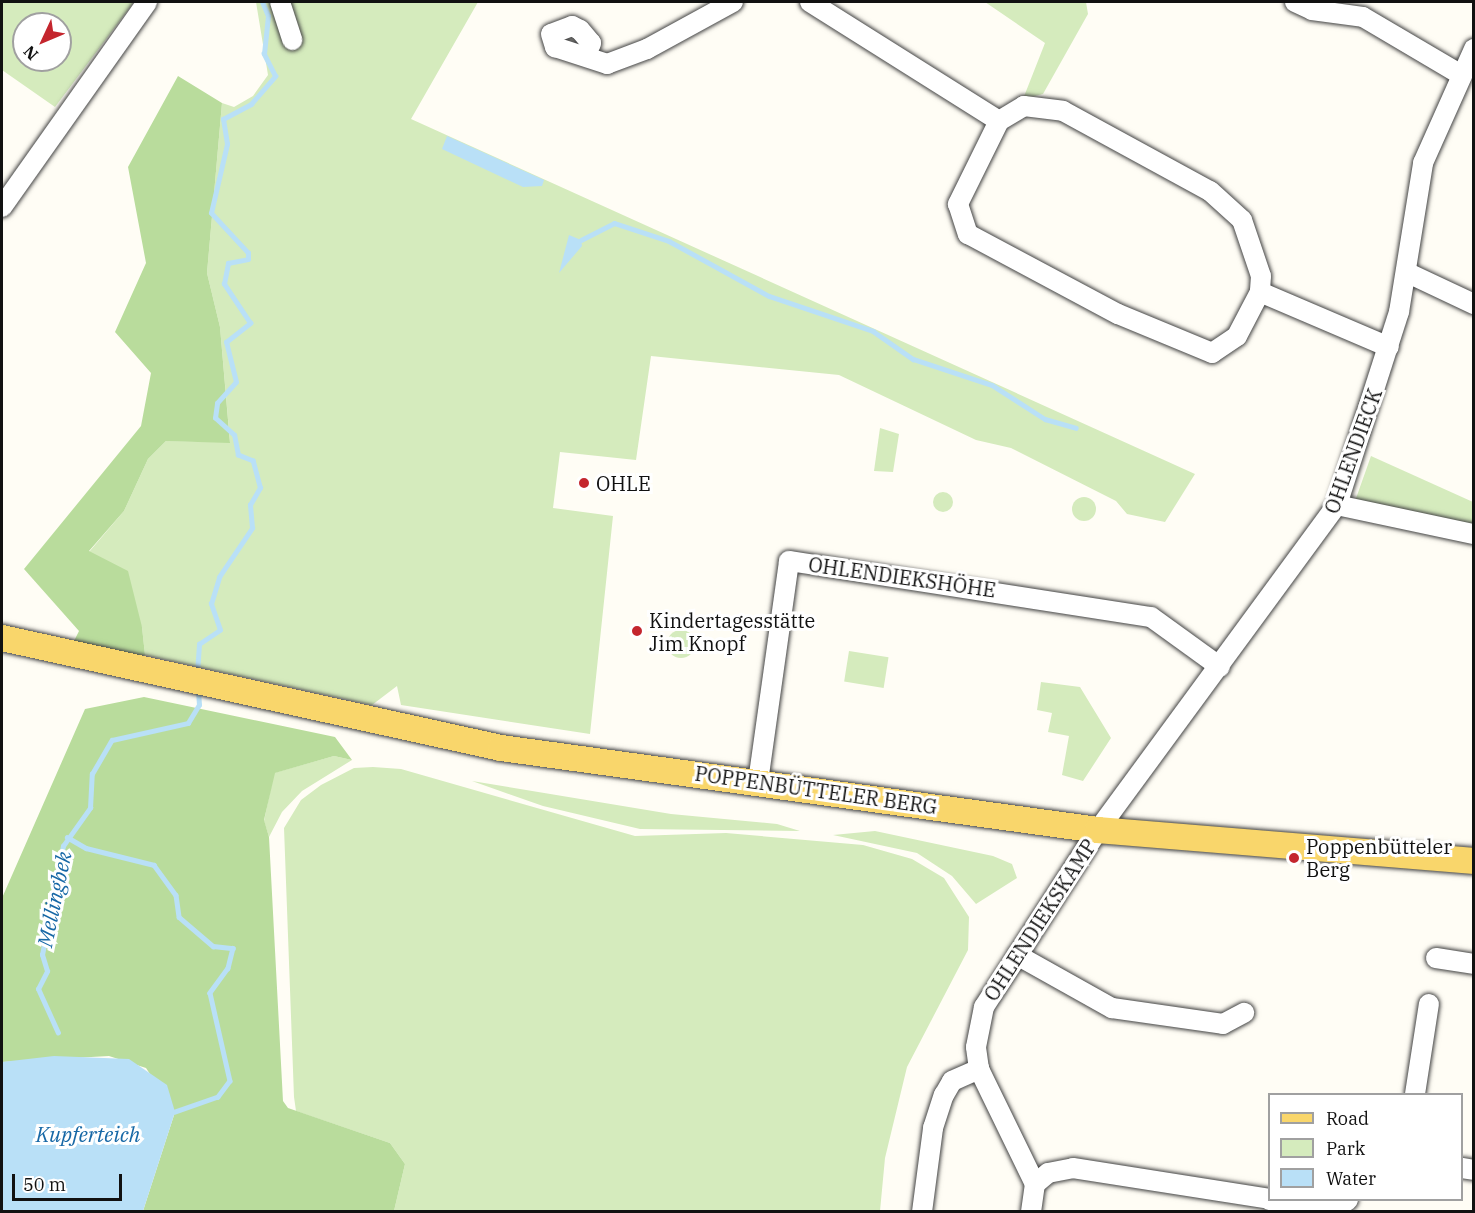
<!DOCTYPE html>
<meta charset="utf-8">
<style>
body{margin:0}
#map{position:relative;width:1475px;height:1213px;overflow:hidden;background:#fffdf5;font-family:"IBM Plex Serif",serif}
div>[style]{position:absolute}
.green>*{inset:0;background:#d5ebbd;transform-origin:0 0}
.round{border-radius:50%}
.forest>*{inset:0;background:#b9dc9c}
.water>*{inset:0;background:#b9e0f7}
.stream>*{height:4.5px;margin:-2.25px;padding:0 2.25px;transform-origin:2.25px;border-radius:2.25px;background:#b9e0f7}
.roads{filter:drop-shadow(0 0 2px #444) drop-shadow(0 0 2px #444)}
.minor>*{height:20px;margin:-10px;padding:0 10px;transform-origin:10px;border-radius:10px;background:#fff}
.major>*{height:26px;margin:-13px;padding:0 13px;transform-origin:13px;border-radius:13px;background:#f9d66b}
.dots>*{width:16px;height:16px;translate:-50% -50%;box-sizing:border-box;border:3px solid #fff;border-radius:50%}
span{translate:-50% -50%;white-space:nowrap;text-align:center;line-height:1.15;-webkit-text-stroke:6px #fff;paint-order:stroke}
.street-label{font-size:20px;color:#111}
.poi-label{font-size:20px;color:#111}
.left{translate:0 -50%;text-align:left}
.water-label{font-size:21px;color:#1768a6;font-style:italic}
.frame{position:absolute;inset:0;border:3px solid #111;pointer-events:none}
.legend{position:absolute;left:1268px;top:1093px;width:195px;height:108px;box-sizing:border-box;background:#fff;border:2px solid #a0a0a0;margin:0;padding:8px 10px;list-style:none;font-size:18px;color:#111}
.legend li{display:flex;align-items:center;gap:12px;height:30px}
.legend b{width:30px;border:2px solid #a0a0a0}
.north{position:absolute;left:12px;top:12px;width:60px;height:60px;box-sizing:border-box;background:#fff;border:2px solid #a0a0a0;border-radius:50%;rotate:226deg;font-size:16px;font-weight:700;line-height:24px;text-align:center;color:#111}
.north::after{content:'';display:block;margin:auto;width:21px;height:27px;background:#c4262e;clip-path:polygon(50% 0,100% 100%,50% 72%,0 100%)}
.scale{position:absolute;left:12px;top:1174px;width:110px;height:27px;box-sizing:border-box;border:3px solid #111;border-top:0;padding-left:8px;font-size:18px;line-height:21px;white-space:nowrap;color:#111;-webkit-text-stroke:4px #fff;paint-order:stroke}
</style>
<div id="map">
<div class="green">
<i style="clip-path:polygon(evenodd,2px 2px,134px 2px,55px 107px,2px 70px,2px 2px,24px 24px,60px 24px,60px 60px,24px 60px,24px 24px)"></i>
<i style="clip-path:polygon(256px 2px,478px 2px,411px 119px,1195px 474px,1165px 522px,1127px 514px,1116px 501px,1011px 448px,976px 440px,839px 375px,651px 356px,636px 460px,560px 452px,553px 508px,613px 516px,590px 734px,401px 705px,397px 686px,372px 705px,145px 655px,142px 627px,89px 552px,124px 511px,148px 459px,166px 441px,230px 442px,220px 327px,207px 273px,222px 103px,234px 107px,253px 96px,268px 75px)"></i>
<i style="clip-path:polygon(985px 2px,1086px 2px,1088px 14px,1043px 94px,1023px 99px,1045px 43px)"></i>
<i style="clip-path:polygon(880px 428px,899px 434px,893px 472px,874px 471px)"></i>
<i style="clip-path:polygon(1371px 456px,1473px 502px,1473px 529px,1354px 504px)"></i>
<i class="round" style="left:933px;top:492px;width:20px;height:20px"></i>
<i class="round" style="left:1072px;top:497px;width:24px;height:24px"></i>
<i class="round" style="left:667px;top:630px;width:28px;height:28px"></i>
<i style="left:849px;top:651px;width:40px;height:31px;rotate:9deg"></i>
<i style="clip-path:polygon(1041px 682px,1080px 687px,1111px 738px,1083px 781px,1062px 775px,1069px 736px,1048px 732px,1052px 713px,1037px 710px)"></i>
<i style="clip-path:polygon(334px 756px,352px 760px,302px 791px,282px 812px,269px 837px,264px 821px,274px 773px)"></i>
<i style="clip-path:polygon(373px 767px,401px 769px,635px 836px,726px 833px,863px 845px,912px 859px,944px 878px,969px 917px,968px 950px,907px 1067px,885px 1158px,880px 1211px,394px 1211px,405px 1164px,390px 1143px,296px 1111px,294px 1097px,284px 828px,301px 800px,321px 785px,354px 768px)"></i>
<i style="clip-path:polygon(472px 781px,671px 814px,777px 824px,800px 831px,640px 829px,543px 806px)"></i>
<i style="clip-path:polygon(875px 831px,993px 856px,1012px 864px,1017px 878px,976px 904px,952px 876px,917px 853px,833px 835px)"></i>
</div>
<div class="forest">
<i style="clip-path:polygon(178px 76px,222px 103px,207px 273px,220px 327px,230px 443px,166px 441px,148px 459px,124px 511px,89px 551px,128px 571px,142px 627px,145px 655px,140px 656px,74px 641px,79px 631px,24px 569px,141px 426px,151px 373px,115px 332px,146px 263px,128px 167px)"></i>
<i style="clip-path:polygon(144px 697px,335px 737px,352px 760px,334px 756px,275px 773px,264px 820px,269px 837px,283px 1101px,288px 1108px,390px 1143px,405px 1164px,394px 1211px,143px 1211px,175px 1112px,146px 1068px,109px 1056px,2px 1062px,2px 898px,85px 709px)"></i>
</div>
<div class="water">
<i style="clip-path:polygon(447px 136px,544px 180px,542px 186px,523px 187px,442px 149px)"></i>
<i style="clip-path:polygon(569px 235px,581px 240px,582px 246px,559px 273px)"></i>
<i style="clip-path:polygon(54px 1056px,129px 1059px,167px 1085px,175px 1112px,143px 1211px,2px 1211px,2px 1062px)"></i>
</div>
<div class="stream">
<i style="left:581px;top:240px;width:37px;rotate:-27deg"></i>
<i style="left:614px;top:223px;width:58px;rotate:18.1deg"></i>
<i style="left:669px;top:241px;width:114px;rotate:28.8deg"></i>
<i style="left:769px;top:296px;width:110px;rotate:18.6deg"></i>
<i style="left:873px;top:331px;width:49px;rotate:35deg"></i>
<i style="left:913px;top:359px;width:83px;rotate:18.2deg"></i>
<i style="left:992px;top:385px;width:63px;rotate:32.7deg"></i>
<i style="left:1045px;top:419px;width:32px;rotate:16deg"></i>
<i style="left:197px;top:673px;width:29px;rotate:-86deg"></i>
<i style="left:199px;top:644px;width:25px;rotate:-34deg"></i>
<i style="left:220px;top:630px;width:28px;rotate:-109deg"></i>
<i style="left:211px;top:604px;width:28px;rotate:-73deg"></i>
<i style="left:219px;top:577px;width:59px;rotate:-56deg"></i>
<i style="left:252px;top:528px;width:23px;rotate:-95deg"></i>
<i style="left:250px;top:505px;width:20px;rotate:-60deg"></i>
<i style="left:260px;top:488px;width:28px;rotate:-105deg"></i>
<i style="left:253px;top:461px;width:16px;rotate:-158deg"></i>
<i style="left:238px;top:455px;width:20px;rotate:-101deg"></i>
<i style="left:234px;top:435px;width:25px;rotate:-138deg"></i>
<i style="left:215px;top:418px;width:15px;rotate:-82deg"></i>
<i style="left:217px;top:403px;width:28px;rotate:-48deg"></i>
<i style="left:236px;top:382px;width:41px;rotate:-104deg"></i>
<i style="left:226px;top:342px;width:31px;rotate:-38deg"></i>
<i style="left:250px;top:323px;width:47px;rotate:-123.7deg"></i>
<i style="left:224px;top:284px;width:21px;rotate:-79deg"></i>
<i style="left:228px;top:263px;width:20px;rotate:-11deg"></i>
<i style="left:248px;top:259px;width:6px;rotate:-90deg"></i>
<i style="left:248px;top:253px;width:54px;rotate:-132.8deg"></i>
<i style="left:211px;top:213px;width:71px;rotate:-76.9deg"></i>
<i style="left:227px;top:144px;width:25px;rotate:-99deg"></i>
<i style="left:223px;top:119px;width:32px;rotate:-28deg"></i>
<i style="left:251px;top:104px;width:37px;rotate:-49deg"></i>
<i style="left:275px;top:76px;width:25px;rotate:-117deg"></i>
<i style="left:264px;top:54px;width:38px;rotate:-84deg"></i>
<i style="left:268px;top:16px;width:15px;rotate:-113deg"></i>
<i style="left:67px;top:837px;width:22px;rotate:30deg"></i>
<i style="left:86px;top:848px;width:70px;rotate:14deg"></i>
<i style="left:154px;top:865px;width:37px;rotate:54deg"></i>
<i style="left:176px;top:895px;width:22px;rotate:82deg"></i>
<i style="left:179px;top:917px;width:45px;rotate:40.5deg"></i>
<i style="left:213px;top:946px;width:20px;rotate:6deg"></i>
<i style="left:233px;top:948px;width:21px;rotate:104deg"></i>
<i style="left:228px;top:968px;width:31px;rotate:126deg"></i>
<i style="left:210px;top:993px;width:90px;rotate:77.2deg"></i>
<i style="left:230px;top:1081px;width:20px;rotate:127deg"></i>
<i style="left:218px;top:1097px;width:46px;rotate:160.8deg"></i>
<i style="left:58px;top:1033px;width:48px;rotate:-114.4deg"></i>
<i style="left:38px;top:989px;width:20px;rotate:-63deg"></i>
<i style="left:47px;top:971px;width:17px;rotate:-107deg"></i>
<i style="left:42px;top:955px;width:111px;rotate:-79.1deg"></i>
<i style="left:63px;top:846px;width:47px;rotate:-54.6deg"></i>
<i style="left:90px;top:808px;width:34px;rotate:-87deg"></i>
<i style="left:92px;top:774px;width:39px;rotate:-60deg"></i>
<i style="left:112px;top:740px;width:78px;rotate:-12.6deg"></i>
<i style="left:188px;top:723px;width:21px;rotate:-59deg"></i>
<i style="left:199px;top:705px;width:15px;rotate:-94deg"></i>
</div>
<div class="roads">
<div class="minor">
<i style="left:280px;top:2px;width:40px;rotate:72deg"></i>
<i style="left:810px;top:2px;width:223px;rotate:32.2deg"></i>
<i style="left:999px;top:121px;width:29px;rotate:-31deg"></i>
<i style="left:1024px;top:106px;width:39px;rotate:7deg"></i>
<i style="left:1063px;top:111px;width:167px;rotate:28.6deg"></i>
<i style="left:1210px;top:191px;width:43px;rotate:42.2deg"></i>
<i style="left:1242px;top:220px;width:59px;rotate:71.3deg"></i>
<i style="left:1261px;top:276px;width:16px;rotate:94deg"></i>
<i style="left:1260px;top:292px;width:140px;rotate:23.1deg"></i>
<i style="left:1295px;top:2px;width:19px;rotate:25deg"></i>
<i style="left:1312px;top:10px;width:51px;rotate:7.8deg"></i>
<i style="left:1363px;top:17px;width:110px;rotate:30.5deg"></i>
<i style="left:586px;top:55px;width:13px;rotate:-67deg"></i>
<i style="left:591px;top:43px;width:17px;rotate:-130deg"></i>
<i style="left:580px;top:30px;width:9px;rotate:-153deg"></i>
<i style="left:572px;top:26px;width:22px;rotate:159deg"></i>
<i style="left:551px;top:34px;width:14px;rotate:73deg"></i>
<i style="left:555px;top:47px;width:55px;rotate:18.1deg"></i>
<i style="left:607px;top:64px;width:43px;rotate:-20.6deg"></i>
<i style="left:647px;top:49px;width:98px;rotate:-28.7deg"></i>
<i style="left:999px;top:121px;width:93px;rotate:116.3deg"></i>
<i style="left:958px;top:204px;width:32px;rotate:72deg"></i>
<i style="left:968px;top:234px;width:170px;rotate:28.1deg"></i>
<i style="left:1118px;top:314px;width:102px;rotate:22.5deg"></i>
<i style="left:1212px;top:353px;width:30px;rotate:-34deg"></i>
<i style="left:1237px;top:336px;width:50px;rotate:-62.4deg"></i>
<i style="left:2px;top:207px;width:251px;rotate:-54.7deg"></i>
<i style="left:1408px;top:273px;width:73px;rotate:25.2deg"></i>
<i style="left:1337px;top:505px;width:140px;rotate:12deg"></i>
<i style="left:758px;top:782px;width:223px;rotate:-82deg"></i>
<i style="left:789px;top:561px;width:366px;rotate:8.8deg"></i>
<i style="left:1151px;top:617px;width:85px;rotate:35.9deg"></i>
<i style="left:1017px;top:955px;width:109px;rotate:29.2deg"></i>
<i style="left:1112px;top:1008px;width:112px;rotate:8.2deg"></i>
<i style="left:1223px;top:1024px;width:24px;rotate:-28deg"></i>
<i style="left:1436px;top:958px;width:38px;rotate:9deg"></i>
<i style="left:1415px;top:1094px;width:91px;rotate:-81.2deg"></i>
<i style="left:1462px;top:1168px;width:12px;rotate:9deg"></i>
<i style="left:1035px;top:1184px;width:17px;rotate:-40deg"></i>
<i style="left:1048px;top:1173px;width:25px;rotate:-11deg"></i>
<i style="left:1073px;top:1168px;width:199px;rotate:8.9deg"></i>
<i style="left:1270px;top:1200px;width:64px;rotate:9deg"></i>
<i style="left:1333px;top:1210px;width:18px;rotate:-34deg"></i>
<i style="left:922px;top:1212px;width:85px;rotate:-82.5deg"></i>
<i style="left:933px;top:1128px;width:35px;rotate:-72deg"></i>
<i style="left:944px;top:1095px;width:16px;rotate:-60deg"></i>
<i style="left:952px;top:1081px;width:30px;rotate:-24deg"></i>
<i style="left:1031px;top:1212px;width:28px;rotate:-82deg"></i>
<i style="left:1035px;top:1184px;width:128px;rotate:-116deg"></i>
<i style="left:979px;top:1069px;width:22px;rotate:-98deg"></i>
<i style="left:976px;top:1047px;width:41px;rotate:-78.7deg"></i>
<i style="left:984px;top:1007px;width:211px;rotate:-57.2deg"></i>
<i style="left:1098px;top:830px;width:403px;rotate:-53.7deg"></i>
<i style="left:1337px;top:505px;width:203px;rotate:-72.2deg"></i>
<i style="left:1399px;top:312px;width:151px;rotate:-80.8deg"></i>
<i style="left:1423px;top:163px;width:125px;rotate:-65.9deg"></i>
</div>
<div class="major">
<i style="left:2px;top:638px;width:511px;rotate:12.43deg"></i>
<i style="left:501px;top:748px;width:603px;rotate:7.82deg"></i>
<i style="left:1098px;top:830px;width:377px;rotate:4.7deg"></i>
</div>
</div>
<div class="dots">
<i style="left:584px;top:483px;background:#c4262e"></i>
<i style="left:637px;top:631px;background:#c4262e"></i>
<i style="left:1294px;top:858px;background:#c4262e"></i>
</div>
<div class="street-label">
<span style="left:1353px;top:451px;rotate:-70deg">OHLENDIECK</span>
<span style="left:902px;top:577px;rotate:8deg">OHLENDIEKSHÖHE</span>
<span style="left:816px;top:790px;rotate:8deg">POPPENBÜTTELER BERG</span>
<span style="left:1040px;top:920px;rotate:-57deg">OHLENDIEKSKAMP</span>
</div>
<div class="poi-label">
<span class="left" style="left:596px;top:483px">OHLE</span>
<span class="left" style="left:649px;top:632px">Kindertagesstätte<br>Jim Knopf</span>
<span class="left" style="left:1306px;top:858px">Poppenbütteler<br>Berg</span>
</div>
<div class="water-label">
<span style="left:54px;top:899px;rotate:-78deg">Mellingbek</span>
<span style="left:88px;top:1134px">Kupferteich</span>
</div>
<div class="frame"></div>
<ul class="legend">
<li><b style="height:8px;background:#f9d66b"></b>Road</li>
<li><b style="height:16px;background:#d5ebbd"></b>Park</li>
<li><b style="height:16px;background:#b9e0f7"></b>Water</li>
</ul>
<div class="north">N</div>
<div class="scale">50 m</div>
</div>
